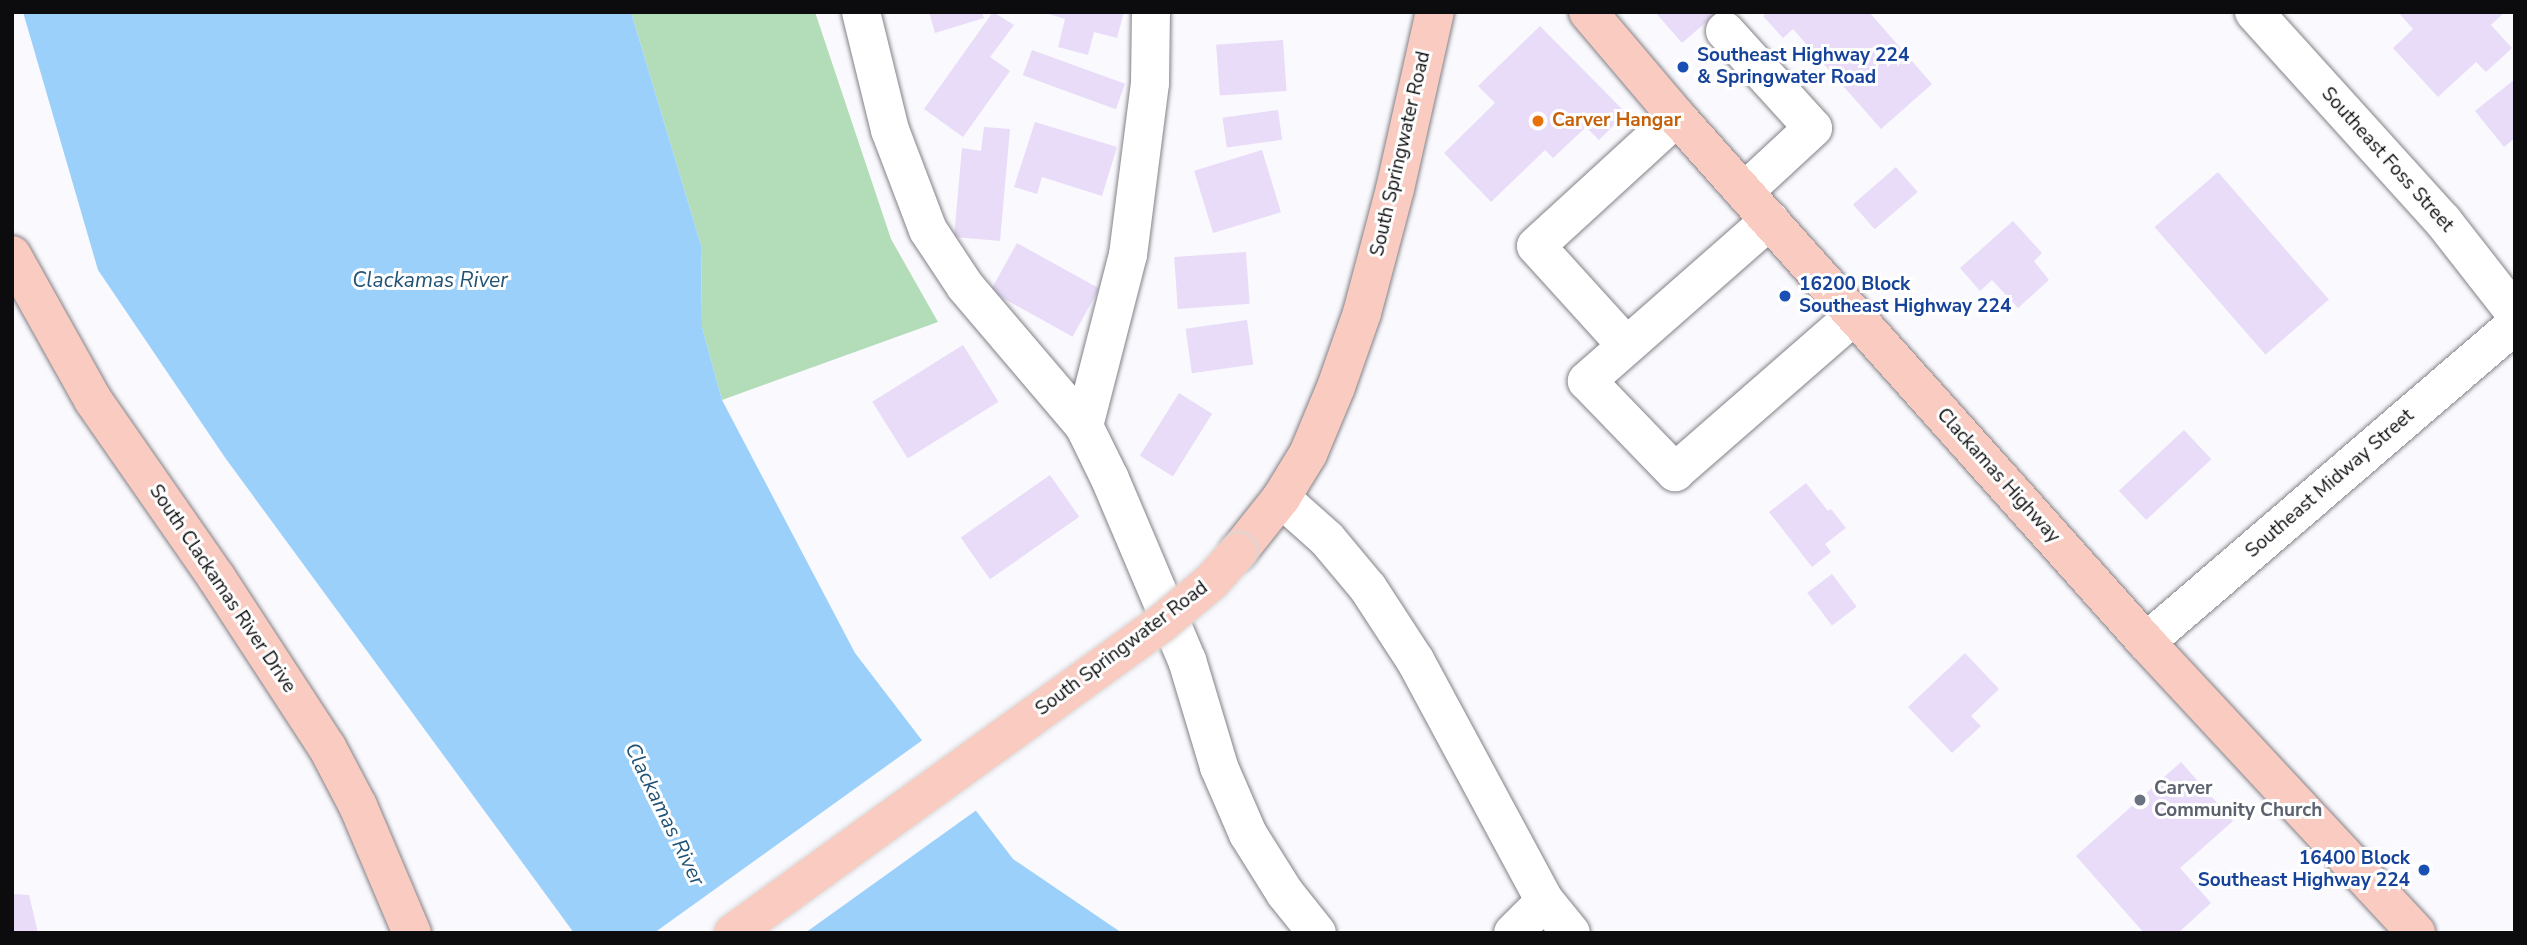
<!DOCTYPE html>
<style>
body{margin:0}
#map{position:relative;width:2527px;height:945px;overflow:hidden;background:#faf9fe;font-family:"Nunito Sans",sans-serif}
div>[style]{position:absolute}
.green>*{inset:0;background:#b3ddb8}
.water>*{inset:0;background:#9bd0fb}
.pier>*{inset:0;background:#faf9fe}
.building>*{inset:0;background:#e8dcf9;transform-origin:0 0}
.roads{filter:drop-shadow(0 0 2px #838287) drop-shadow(0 0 2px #838287)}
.minor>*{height:38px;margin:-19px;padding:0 19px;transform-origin:19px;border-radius:19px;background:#fff}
.major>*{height:38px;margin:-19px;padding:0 19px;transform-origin:19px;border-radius:19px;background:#f9cbc1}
.bridges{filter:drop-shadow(0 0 2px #d8d8d8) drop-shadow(0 0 2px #d8d8d8)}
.major-bridge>*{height:38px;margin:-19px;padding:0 19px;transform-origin:19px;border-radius:19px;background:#f9cbc1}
.dots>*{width:19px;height:19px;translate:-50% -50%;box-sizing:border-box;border:4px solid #fff;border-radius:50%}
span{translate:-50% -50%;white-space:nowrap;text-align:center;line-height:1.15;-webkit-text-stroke:6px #fff;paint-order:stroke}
.transit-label{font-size:19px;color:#164399;font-weight:700}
.left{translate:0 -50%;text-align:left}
.right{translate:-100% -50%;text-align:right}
.food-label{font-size:19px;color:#c56008;font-weight:700}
.street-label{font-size:19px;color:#0c0c0e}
.worship-label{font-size:19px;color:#5b616d;font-weight:700}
.water-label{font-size:21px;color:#205275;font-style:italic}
.frame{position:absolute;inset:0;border:14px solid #0c0c0e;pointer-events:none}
</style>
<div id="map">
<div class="green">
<i style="clip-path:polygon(631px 12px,815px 12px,891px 239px,938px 322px,722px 400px,702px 327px,701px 245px)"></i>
</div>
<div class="water">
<i style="clip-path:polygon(23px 12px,631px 12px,701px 245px,702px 327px,722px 400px,855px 653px,1013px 859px,1122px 933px,574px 933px,226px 459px,98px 270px)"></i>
</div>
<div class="pier">
<i style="clip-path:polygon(924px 739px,978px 809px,805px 933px,654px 933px)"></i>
</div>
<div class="building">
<i style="clip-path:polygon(929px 12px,982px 12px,984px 18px,935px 33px)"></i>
<i style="clip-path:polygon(993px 12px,1014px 25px,990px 57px,1010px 71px,963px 137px,924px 109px)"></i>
<i style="clip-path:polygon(1043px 12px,1124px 12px,1117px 38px,1094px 32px,1088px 55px,1058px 47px,1065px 19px)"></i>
<i style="clip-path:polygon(1655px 12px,1718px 12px,1682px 43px)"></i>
<i style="clip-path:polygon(1767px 12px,1869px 12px,1932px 84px,1881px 129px,1793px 29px,1783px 38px,1763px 16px)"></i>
<i style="clip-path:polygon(2398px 12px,2505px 12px,2491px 25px,2512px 48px,2486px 72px,2476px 62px,2438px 97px,2393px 48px,2413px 29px)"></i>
<i style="clip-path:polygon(1540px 26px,1626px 113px,1599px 140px,1586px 127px,1553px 158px,1545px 150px,1491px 202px,1444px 153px,1495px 103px,1478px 86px)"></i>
<i style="left:1283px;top:40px;width:51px;height:67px;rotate:86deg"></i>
<i style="left:1032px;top:50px;width:99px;height:27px;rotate:20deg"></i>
<i style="clip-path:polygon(2515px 79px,2515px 138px,2504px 147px,2475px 111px)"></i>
<i style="left:1278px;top:110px;width:30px;height:56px;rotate:82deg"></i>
<i style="clip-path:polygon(1035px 122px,1117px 147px,1102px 196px,1042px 177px,1037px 194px,1014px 187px)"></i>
<i style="clip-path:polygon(984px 127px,1010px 129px,1000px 241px,954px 237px,962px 148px,981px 151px)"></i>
<i style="left:1262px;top:150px;width:65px;height:71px;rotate:73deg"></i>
<i style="left:1896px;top:167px;width:33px;height:57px;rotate:49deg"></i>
<i style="left:2218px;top:172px;width:169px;height:84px;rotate:49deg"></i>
<i style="clip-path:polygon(2013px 221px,2042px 253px,2034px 261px,2049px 280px,2018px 308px,1992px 280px,1980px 291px,1960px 268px)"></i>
<i style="left:1017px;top:243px;width:94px;height:55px;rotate:29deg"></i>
<i style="left:1246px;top:252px;width:52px;height:72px;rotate:86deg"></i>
<i style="left:1247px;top:320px;width:45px;height:62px;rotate:82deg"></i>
<i style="left:963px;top:345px;width:67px;height:107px;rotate:58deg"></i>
<i style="left:1179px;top:393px;width:39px;height:74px;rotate:32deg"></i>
<i style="left:2184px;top:430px;width:40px;height:89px;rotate:47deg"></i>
<i style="left:1050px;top:475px;width:51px;height:109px;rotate:55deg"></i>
<i style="clip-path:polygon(1806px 483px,1828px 511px,1831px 509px,1846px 528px,1825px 544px,1831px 552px,1812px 567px,1769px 512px)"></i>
<i style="left:1832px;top:574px;width:41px;height:31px;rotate:53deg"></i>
<i style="clip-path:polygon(1965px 653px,1999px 689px,1971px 716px,1981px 726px,1952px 753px,1908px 707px)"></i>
<i style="clip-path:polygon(2181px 762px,2233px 821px,2180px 868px,2211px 903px,2178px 933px,2144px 933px,2076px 856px)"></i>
<i style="clip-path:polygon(12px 894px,29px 895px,38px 933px,12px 933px)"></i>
</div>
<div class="roads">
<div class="minor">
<i style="left:861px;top:12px;width:122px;rotate:76.2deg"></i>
<i style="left:890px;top:130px;width:107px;rotate:69.2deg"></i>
<i style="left:928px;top:230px;width:67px;rotate:56.5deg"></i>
<i style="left:965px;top:286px;width:184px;rotate:49.6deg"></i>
<i style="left:1084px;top:426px;width:59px;rotate:63.9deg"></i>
<i style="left:1110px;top:479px;width:197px;rotate:67deg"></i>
<i style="left:1187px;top:660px;width:112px;rotate:73.3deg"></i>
<i style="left:1219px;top:767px;width:73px;rotate:66.6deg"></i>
<i style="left:1248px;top:834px;width:70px;rotate:57.9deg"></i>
<i style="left:1285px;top:893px;width:51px;rotate:51.3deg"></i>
<i style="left:2254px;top:12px;width:282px;rotate:47.9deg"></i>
<i style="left:2443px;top:221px;width:117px;rotate:52deg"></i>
<i style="left:1725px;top:31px;width:131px;rotate:47.8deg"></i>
<i style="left:1813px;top:128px;width:94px;rotate:137.2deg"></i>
<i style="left:1770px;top:220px;width:244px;rotate:138.7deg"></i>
<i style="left:1587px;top:381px;width:127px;rotate:46deg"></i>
<i style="left:1675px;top:472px;width:237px;rotate:-41.1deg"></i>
<i style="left:1625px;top:344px;width:132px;rotate:-132.2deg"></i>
<i style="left:1536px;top:246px;width:191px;rotate:-42.5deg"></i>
<i style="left:1084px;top:426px;width:177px;rotate:-75.6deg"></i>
<i style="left:1128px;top:255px;width:173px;rotate:-82.7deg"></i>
<i style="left:1150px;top:83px;width:71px;rotate:-89.2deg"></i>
<i style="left:1281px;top:498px;width:62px;rotate:41.7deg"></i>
<i style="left:1327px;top:539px;width:64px;rotate:50.1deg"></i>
<i style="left:1368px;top:588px;width:86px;rotate:56.9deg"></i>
<i style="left:1415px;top:660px;width:274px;rotate:61.7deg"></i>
<i style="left:1545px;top:901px;width:41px;rotate:50.9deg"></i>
<i style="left:2146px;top:642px;width:486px;rotate:-40.7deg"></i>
<i style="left:1513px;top:933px;width:45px;rotate:-45deg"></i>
</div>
<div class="major">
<i style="left:1588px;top:12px;width:138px;rotate:49.7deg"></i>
<i style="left:1677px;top:117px;width:704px;rotate:48.22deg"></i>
<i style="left:2146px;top:642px;width:397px;rotate:47.1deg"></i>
<i style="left:12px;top:255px;width:166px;rotate:60.8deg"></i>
<i style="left:93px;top:400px;width:216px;rotate:55.2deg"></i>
<i style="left:216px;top:577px;width:203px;rotate:56.9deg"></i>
<i style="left:327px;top:747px;width:67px;rotate:62.3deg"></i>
<i style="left:358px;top:806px;width:138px;rotate:67deg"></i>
<i style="left:1238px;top:552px;width:69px;rotate:-51.5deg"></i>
<i style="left:1281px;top:498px;width:52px;rotate:-58.5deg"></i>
<i style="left:1308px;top:454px;width:73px;rotate:-67.3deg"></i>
<i style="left:1336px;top:387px;width:78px;rotate:-70.6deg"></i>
<i style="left:1362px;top:313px;width:128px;rotate:-75.1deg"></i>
<i style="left:1395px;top:189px;width:181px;rotate:-77.3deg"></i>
</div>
</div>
<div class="bridges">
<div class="major-bridge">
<i style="left:733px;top:933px;width:529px;rotate:-35.85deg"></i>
<i style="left:1162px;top:623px;width:64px;rotate:-39.9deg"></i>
<i style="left:1211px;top:582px;width:40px;rotate:-48deg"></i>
</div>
</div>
<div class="dots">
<i style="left:1683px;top:67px;background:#1a4fb4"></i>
<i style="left:1538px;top:121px;background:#e8710a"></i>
<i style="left:1785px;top:296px;background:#1a4fb4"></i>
<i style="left:2140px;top:800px;background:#6b7280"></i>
<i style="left:2424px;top:870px;background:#1a4fb4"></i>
</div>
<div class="transit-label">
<span class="left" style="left:1697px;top:67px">Southeast Highway 224<br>&amp; Springwater Road</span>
<span class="left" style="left:1799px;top:296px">16200 Block<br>Southeast Highway 224</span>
<span class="right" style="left:2410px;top:870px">16400 Block<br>Southeast Highway 224</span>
</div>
<div class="food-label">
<span class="left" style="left:1552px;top:121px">Carver Hangar</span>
</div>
<div class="street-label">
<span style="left:1401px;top:154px;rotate:-77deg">South Springwater Road</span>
<span style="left:2387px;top:160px;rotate:48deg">Southeast Foss Street</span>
<span style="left:1998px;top:476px;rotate:48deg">Clackamas Highway</span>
<span style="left:2330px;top:484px;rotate:-41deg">Southeast Midway Street</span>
<span style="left:222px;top:589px;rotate:56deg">South Clackamas River Drive</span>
<span style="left:1122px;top:649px;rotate:-37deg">South Springwater Road</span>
</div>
<div class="worship-label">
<span class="left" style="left:2154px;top:800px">Carver<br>Community Church</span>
</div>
<div class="water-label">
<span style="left:430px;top:280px">Clackamas River</span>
<span style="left:665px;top:814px;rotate:64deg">Clackamas River</span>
</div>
<div class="frame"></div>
</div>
